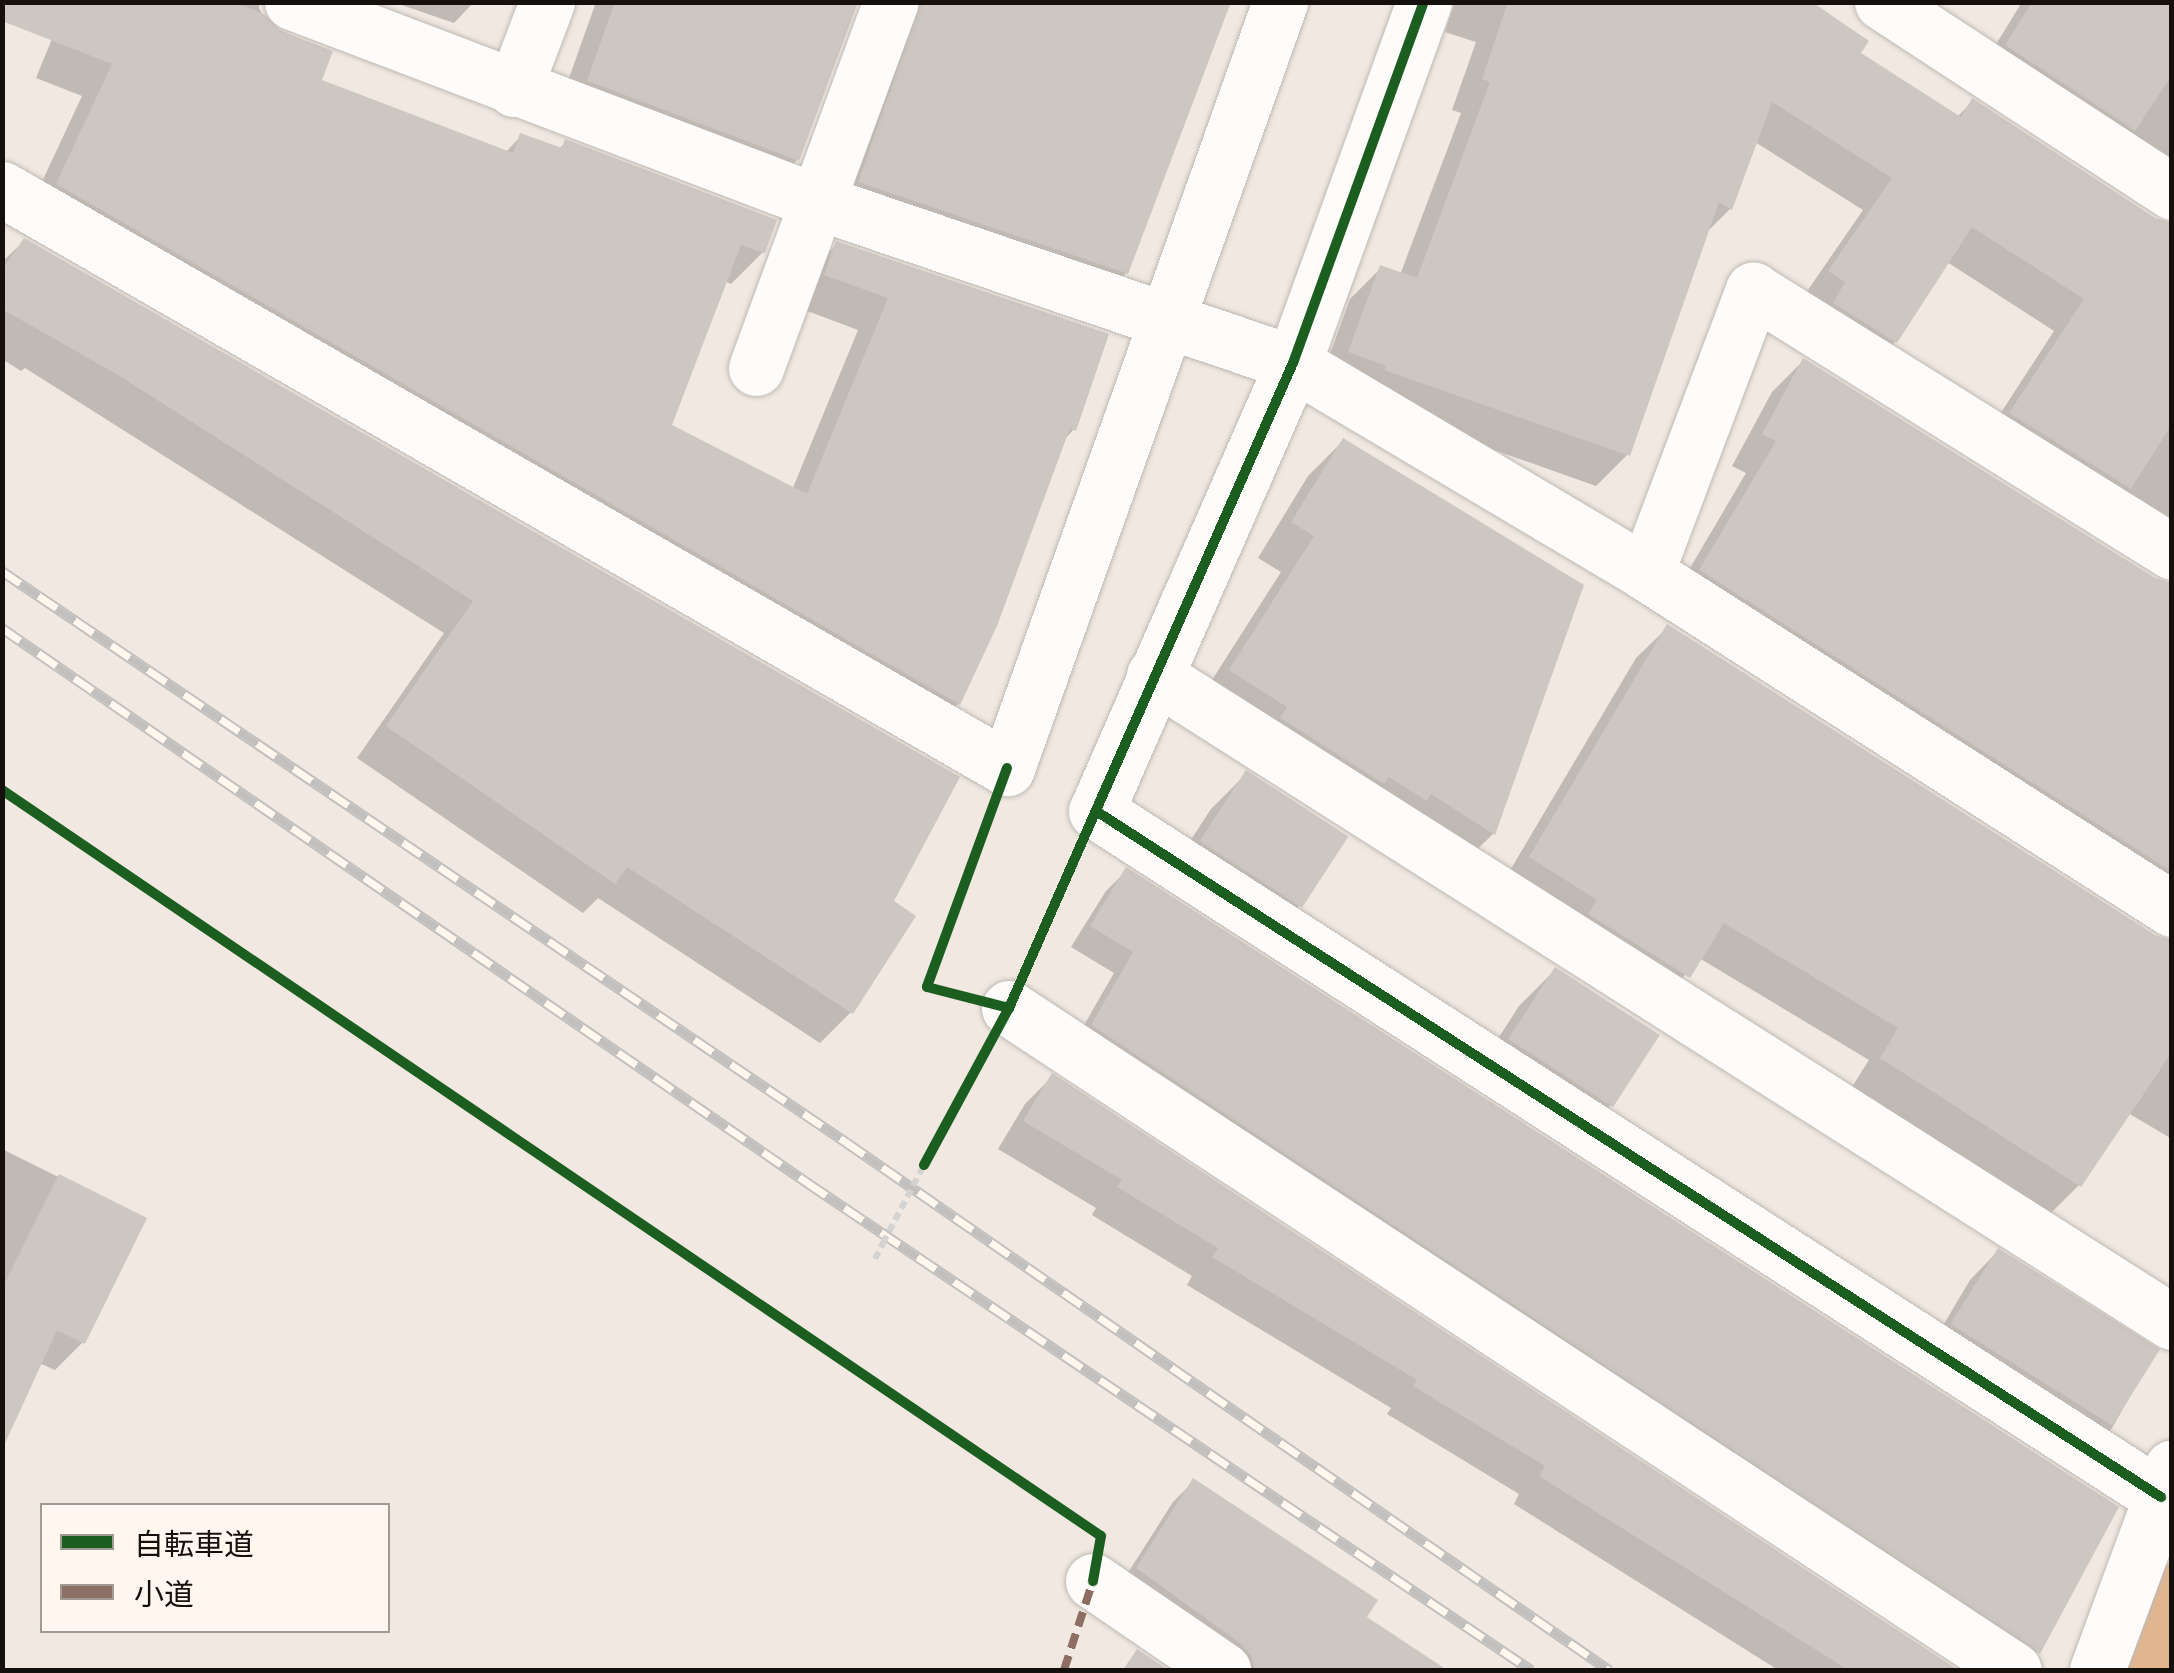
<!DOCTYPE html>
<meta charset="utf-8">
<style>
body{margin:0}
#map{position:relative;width:2174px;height:1673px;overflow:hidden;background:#f0e8e1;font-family:"Exo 2","Noto Sans JP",sans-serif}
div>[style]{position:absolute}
.shadow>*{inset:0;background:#0003}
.river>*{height:138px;margin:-69px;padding:0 69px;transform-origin:69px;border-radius:69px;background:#e1b68e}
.building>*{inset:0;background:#cdc7c2;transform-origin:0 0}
.path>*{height:6px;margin-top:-3px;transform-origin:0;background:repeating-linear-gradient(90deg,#d5d3d1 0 8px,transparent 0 13px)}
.roads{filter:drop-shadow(0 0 2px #bfb9b3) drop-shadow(0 0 2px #bfb9b3)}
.minor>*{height:55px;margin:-27.5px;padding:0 27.5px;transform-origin:27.5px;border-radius:27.5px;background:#fdfcfa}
.tertiary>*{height:55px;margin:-27.5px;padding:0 27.5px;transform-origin:27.5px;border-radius:27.5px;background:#fdfcfa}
.rail>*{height:11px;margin-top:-5.5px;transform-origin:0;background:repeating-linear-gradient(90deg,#fff6ee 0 22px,#c2c0be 0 44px);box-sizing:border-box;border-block:2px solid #c2c0be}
.path-bridge>*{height:6px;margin-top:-3px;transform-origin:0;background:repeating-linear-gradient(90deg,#d5d3d1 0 8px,transparent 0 13px)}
.quiet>*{height:8px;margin-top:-4px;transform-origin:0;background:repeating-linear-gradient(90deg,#8d6e63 0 15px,transparent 0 23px)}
.cycleway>*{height:10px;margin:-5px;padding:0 5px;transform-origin:5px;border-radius:5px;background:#1b5e20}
span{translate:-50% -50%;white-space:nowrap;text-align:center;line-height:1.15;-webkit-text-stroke:9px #fff6ee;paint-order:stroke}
.frame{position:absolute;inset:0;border:5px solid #15100c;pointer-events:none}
.legend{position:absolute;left:40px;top:1503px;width:350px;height:130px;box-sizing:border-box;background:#fff6ee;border:2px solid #a19a94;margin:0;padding:12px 18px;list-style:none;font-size:30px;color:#15100c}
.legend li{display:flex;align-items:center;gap:20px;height:50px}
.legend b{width:50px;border:2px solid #a19a94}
</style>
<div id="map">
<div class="shadow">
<i style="clip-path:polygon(67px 2px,340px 2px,320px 23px,259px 3px,259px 8px,267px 24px,329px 52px,319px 81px,505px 153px,521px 136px,558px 150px,566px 142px,763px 252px,731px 284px,725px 281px,669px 426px,792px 490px,858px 330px,794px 306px,805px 276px,837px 244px,1074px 429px,1063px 441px,958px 704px,927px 735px,26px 216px,82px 96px,36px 78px)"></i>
<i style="clip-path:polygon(393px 2px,474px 2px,454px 23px)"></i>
<i style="clip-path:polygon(855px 2px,797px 160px,765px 192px,557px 112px,596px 2px)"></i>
<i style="clip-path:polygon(855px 2px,1227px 2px,1126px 273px,1095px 305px,828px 214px,868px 3px)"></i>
<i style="clip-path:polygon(1455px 2px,1807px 2px,1857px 54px,1957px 117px,1972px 102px,2154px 220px,2172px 226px,2172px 580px,2170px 570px,1980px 445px,2054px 331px,1947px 262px,1895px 342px,1864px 373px,1799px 303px,1863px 210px,1755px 142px,1730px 209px,1705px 234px,1628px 454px,1596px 486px,1355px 401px,1319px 384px,1350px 299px,1381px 268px,1400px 275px,1461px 113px,1452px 110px,1476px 42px,1445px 32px)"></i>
<i style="clip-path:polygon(2022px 2px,2172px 2px,2172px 220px,2170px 211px,1976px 77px)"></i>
<i style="clip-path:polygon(24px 241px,891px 902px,851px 1012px,820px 1043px,598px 898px,583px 913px,357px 758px,444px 633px,25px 368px,21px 371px,2px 359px,2px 262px)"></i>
<i style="clip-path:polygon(1803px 361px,2154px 581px,2172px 586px,2172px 937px,2170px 927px,1670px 602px,1746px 473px,1732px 466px,1772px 392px)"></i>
<i style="clip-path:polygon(1343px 441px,1581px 586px,1493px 834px,1458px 868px,1196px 705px,1281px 572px,1258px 558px,1308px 476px)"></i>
<i style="clip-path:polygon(1668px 627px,2154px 938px,2172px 943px,2172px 1139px,2128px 1113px,2079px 1185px,2048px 1216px,1850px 1090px,1869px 1060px,1699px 958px,1657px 1008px,1499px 889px,1636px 658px)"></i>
<i style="clip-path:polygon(1246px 774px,1346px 837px,1300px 905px,1264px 940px,1166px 878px,1211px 809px)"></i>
<i style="clip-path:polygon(1126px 871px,2043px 1646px,2022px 1666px,1072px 1046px,1114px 973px,1071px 947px,1106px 891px)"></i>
<i style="clip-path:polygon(1555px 970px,1611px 1105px,1575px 1141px,1474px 1076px,1519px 1006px)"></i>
<i style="clip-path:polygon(1052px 1077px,1953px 1670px,1778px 1670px,1514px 1504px,1519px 1494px,1387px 1414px,1391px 1408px,1187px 1285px,1192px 1276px,1092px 1215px,1096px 1208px,998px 1149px,1025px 1104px)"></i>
<i style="clip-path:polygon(2px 1149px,143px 1219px,83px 1342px,55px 1370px,39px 1363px,2px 1414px)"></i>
<i style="clip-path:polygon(1998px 1251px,2156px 1351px,2112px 1428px,2083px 1456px,1926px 1354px,1970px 1280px)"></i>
<i style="clip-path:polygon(1194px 1481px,1363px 1618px,1446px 1670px,1225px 1670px,1117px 1590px,1173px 1502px)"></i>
</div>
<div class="river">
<i style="left:2158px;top:1670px;width:40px;rotate:-69deg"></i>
</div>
<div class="building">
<i style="clip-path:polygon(2px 2px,233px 2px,264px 14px,281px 31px,333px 51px,322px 80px,513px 153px,520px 133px,562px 148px,565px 139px,777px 220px,765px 253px,741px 245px,672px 425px,807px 494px,888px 298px,824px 275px,836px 241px,1109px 334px,1076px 431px,1070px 428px,997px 626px,960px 705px,56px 184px,112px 64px,2px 21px)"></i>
<i style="clip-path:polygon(615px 2px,858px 2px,799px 161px,587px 81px)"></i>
<i style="clip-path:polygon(921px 2px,1231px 2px,1128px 274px,858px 182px)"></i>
<i style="clip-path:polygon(1508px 2px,1812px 2px,1869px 41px,1861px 53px,1961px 117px,1972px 98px,2155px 218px,2172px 223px,2172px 424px,2131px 489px,2009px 413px,2084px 299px,1972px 227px,1897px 343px,1833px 303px,1845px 282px,1828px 271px,1892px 178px,1772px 102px,1732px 210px,1719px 202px,1630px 456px,1384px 370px,1387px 366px,1348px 352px,1380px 265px,1417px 278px,1490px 82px,1482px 79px)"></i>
<i style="clip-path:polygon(2032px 2px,2172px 2px,2172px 75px,2135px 131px,2005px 45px)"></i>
<i style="clip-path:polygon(24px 238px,960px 777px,894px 901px,916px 916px,853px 1014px,627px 867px,615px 884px,386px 726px,473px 601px,118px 375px,2px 309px,2px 270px)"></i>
<i style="clip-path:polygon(1803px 358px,2155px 578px,2172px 583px,2172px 872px,1699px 570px,1776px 441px,1762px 434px)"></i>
<i style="clip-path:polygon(1343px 438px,1584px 585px,1495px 835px,1431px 794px,1427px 801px,1389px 777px,1384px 784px,1280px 718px,1287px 707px,1229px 670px,1314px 536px,1291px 522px)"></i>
<i style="clip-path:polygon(1667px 624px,2155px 935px,2172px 940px,2172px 1052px,2081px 1187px,1880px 1058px,1898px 1028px,1724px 923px,1690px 978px,1588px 914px,1597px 900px,1529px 857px)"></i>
<i style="left:1246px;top:770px;width:122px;height:85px;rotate:33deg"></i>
<i style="clip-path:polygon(1126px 867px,2119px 1507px,2040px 1654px,1091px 1025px,1133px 952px,1090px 926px)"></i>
<i style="left:1555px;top:967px;width:125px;height:86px;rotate:33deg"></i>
<i style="clip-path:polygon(1052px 1073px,1958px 1670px,1848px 1670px,1539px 1476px,1545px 1466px,1413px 1386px,1417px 1380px,1212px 1257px,1218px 1248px,1117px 1187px,1122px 1180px,1023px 1121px)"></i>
<i style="clip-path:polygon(59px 1174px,147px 1218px,85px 1344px,57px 1330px,2px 1450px,2px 1289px)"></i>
<i style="left:1998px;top:1248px;width:191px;height:90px;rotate:32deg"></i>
<i style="clip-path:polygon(1193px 1478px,1378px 1600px,1367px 1617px,1447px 1670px,1254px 1670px,1251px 1656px,1241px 1644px,1136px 1568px)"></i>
<i style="clip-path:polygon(1137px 1649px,1168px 1670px,1123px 1670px)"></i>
</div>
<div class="path">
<i style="left:875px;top:1259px;width:18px;rotate:-63deg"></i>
</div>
<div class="roads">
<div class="minor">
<i style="left:292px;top:2px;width:563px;rotate:20.82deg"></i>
<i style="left:818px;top:202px;width:502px;rotate:18.72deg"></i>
<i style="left:1293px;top:363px;width:411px;rotate:30.7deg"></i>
<i style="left:1646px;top:573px;width:624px;rotate:32.57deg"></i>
<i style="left:1424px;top:2px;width:384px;rotate:109.9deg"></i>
<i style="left:1293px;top:363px;width:489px;rotate:113.7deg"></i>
<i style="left:1096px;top:811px;width:1267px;rotate:32.79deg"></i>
<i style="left:514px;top:89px;width:93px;rotate:-69.2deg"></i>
<i style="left:2px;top:189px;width:1160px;rotate:29.95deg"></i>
<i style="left:1007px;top:768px;width:813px;rotate:-70.38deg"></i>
<i style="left:756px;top:368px;width:390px;rotate:-69.8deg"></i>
<i style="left:1646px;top:573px;width:303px;rotate:-69.3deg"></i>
<i style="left:1753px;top:290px;width:494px;rotate:32deg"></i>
<i style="left:1154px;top:675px;width:1206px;rotate:32.44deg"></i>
<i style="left:1009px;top:1008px;width:1203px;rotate:33.37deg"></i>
<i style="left:1093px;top:1581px;width:158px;rotate:34.4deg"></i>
<i style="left:2097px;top:1670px;width:216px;rotate:-69.7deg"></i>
</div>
<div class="tertiary">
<i style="left:1882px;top:2px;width:347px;rotate:33.2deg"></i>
</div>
</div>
<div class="rail">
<i style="left:2px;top:571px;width:1019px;rotate:34.08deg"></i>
<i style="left:846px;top:1142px;width:928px;rotate:34.68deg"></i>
<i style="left:2px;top:628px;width:979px;rotate:34.55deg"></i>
<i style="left:808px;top:1183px;width:872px;rotate:33.96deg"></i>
</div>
<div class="path-bridge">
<i style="left:883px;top:1243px;width:88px;rotate:-62.3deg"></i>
</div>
<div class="quiet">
<i style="left:1064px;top:1670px;width:94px;rotate:-72deg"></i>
</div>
<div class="cycleway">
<i style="left:1007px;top:768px;width:233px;rotate:110.1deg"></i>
<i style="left:927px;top:987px;width:85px;rotate:14.4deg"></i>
<i style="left:2px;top:790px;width:1328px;rotate:34.17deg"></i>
<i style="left:1101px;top:1536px;width:46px;rotate:100.1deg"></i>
<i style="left:1096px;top:811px;width:1267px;rotate:32.79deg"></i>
<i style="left:924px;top:1165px;width:179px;rotate:-61.6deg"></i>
<i style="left:1009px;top:1008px;width:705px;rotate:-66.24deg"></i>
<i style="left:1293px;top:363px;width:384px;rotate:-70.1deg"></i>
</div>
<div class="frame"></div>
<ul class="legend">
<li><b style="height:12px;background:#1b5e20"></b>自転車道</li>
<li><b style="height:12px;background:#8d6e63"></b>小道</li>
</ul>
</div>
